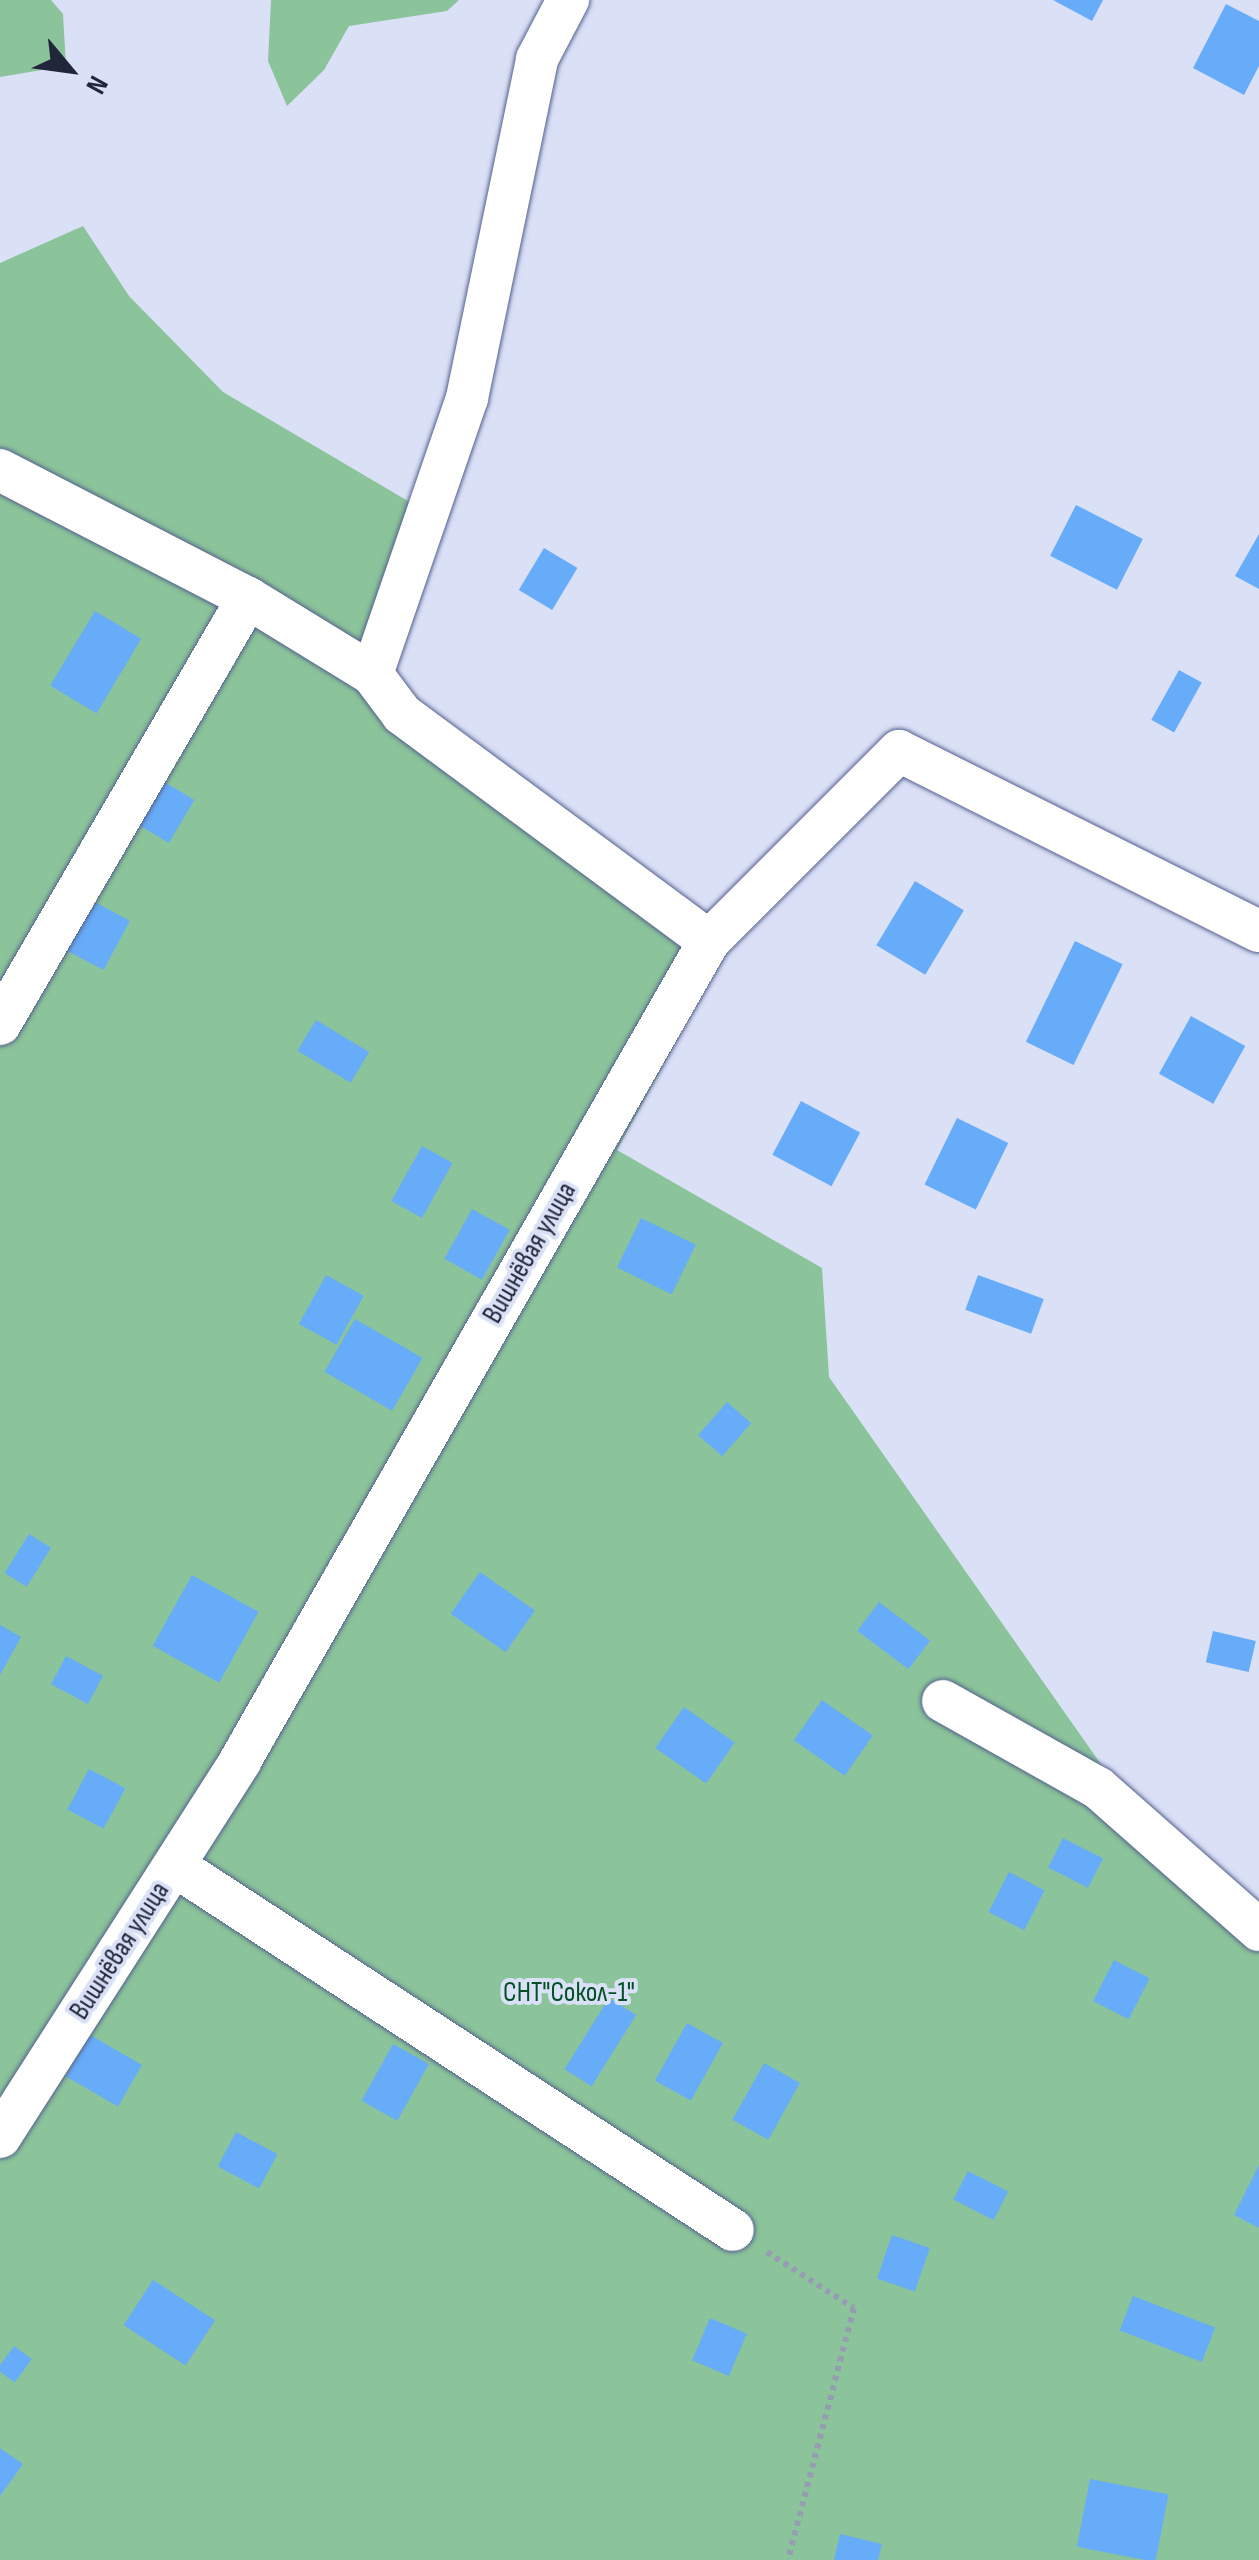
<!DOCTYPE html>
<meta charset="utf-8">
<style>
body{margin:0}
#map{position:relative;width:1259px;height:2560px;overflow:hidden;background:#dae0f6;font-family:"Sofia Sans Condensed",sans-serif}
div>[style]{position:absolute}
.green>*{inset:0;background:#8bc39a}
.building>*{inset:0;background:#67acf8;transform-origin:0 0}
.path>*{height:6px;margin-top:-3px;transform-origin:0;background:repeating-linear-gradient(90deg,#969cb1 0 5px,transparent 0 10px)}
.roads{filter:drop-shadow(0 0 2px #54608e) drop-shadow(0 0 2px #54608e)}
.minor>*{height:42px;margin:-21px;padding:0 21px;transform-origin:21px;border-radius:21px;background:#fff}
span{translate:-50% -50%;white-space:nowrap;text-align:center;line-height:1.15;-webkit-text-stroke:8px #dae0f6;paint-order:stroke}
.street-label{font-size:28px;color:#21263a}
.park-label{font-size:28px;color:#035027}
.north{position:absolute;left:20px;top:20px;width:100px;height:100px;-webkit-text-stroke:8px #dae0f6;paint-order:stroke;rotate:119deg;font-size:28px;font-weight:700;line-height:40px;text-align:center;color:#21263a}
.north::after{content:'';display:block;margin:auto;width:35px;height:45px;background:#21263a;clip-path:polygon(50% 0,100% 100%,50% 72%,0 100%)}
</style>
<div id="map">
<div class="green">
<i style="clip-path:polygon(0 0,51px 0,63px 14px,66px 66px,0 77px)"></i>
<i style="clip-path:polygon(271px 0,459px 0,447px 11px,349px 26px,324px 70px,287px 106px,268px 61px)"></i>
<i style="clip-path:polygon(83px 226px,129px 296px,223px 392px,413px 504px,377px 619px,413px 723px,725px 952px,617px 1150px,822px 1268px,829px 1377px,1164px 1854px,1259px 1938px,1259px 2560px,0 2560px,0 263px)"></i>
</div>
<div class="building">
<i style="clip-path:polygon(1053px 0,1103px 0,1092px 21px)"></i>
<i style="clip-path:polygon(1226px 4px,1259px 21px,1259px 66px,1244px 95px,1193px 68px)"></i>
<i style="left:1076px;top:505px;width:75px;height:57px;rotate:27deg"></i>
<i style="clip-path:polygon(1259px 534px,1259px 589px,1235px 576px)"></i>
<i style="left:544px;top:548px;width:39px;height:49px;rotate:31deg"></i>
<i style="left:95px;top:611px;width:54px;height:87px;rotate:31deg"></i>
<i style="left:1179px;top:670px;width:26px;height:57px;rotate:29deg"></i>
<i style="left:161px;top:780px;width:39px;height:50px;rotate:31deg"></i>
<i style="left:915px;top:881px;width:57px;height:75px;rotate:31deg"></i>
<i style="left:91px;top:900px;width:44px;height:56px;rotate:28deg"></i>
<i style="left:1075px;top:941px;width:53px;height:112px;rotate:26deg"></i>
<i style="left:1191px;top:1016px;width:62px;height:66px;rotate:29deg"></i>
<i style="left:316px;top:1020px;width:62px;height:36px;rotate:31deg"></i>
<i style="left:801px;top:1101px;width:67px;height:61px;rotate:28deg"></i>
<i style="left:957px;top:1118px;width:57px;height:74px;rotate:26deg"></i>
<i style="left:422px;top:1146px;width:35px;height:63px;rotate:29deg"></i>
<i style="left:472px;top:1209px;width:43px;height:57px;rotate:29deg"></i>
<i style="left:641px;top:1218px;width:61px;height:55px;rotate:26deg"></i>
<i style="left:326px;top:1275px;width:43px;height:56px;rotate:29deg"></i>
<i style="left:978px;top:1275px;width:70px;height:37px;rotate:20deg"></i>
<i style="left:355px;top:1319px;width:78px;height:61px;rotate:30deg"></i>
<i style="left:727px;top:1402px;width:32px;height:44px;rotate:41deg"></i>
<i style="left:29px;top:1534px;width:26px;height:46px;rotate:32deg"></i>
<i style="left:480px;top:1572px;width:67px;height:51px;rotate:35deg"></i>
<i style="left:192px;top:1575px;width:76px;height:81px;rotate:29deg"></i>
<i style="left:879px;top:1602px;width:64px;height:36px;rotate:37deg"></i>
<i style="clip-path:polygon(0 1625px,21px 1637px,0 1675px)"></i>
<i style="left:1213px;top:1631px;width:44px;height:32px;rotate:13deg"></i>
<i style="left:66px;top:1656px;width:42px;height:32px;rotate:28deg"></i>
<i style="left:822px;top:1700px;width:62px;height:49px;rotate:35deg"></i>
<i style="left:684px;top:1707px;width:62px;height:50px;rotate:35deg"></i>
<i style="left:89px;top:1769px;width:41px;height:46px;rotate:28deg"></i>
<i style="left:1063px;top:1838px;width:45px;height:33px;rotate:27deg"></i>
<i style="left:1009px;top:1872px;width:40px;height:45px;rotate:27deg"></i>
<i style="left:1114px;top:1960px;width:40px;height:46px;rotate:27deg"></i>
<i style="left:609px;top:1998px;width:32px;height:84px;rotate:32deg"></i>
<i style="left:687px;top:2023px;width:41px;height:66px;rotate:29deg"></i>
<i style="left:90px;top:2035px;width:60px;height:48px;rotate:30deg"></i>
<i style="left:393px;top:2044px;width:41px;height:65px;rotate:29deg"></i>
<i style="left:764px;top:2063px;width:41px;height:65px;rotate:29deg"></i>
<i style="left:236px;top:2132px;width:47px;height:39px;rotate:28deg"></i>
<i style="clip-path:polygon(1259px 2165px,1259px 2228px,1234px 2215px)"></i>
<i style="left:968px;top:2171px;width:45px;height:32px;rotate:27deg"></i>
<i style="left:892px;top:2235px;width:40px;height:46px;rotate:19deg"></i>
<i style="left:153px;top:2280px;width:74px;height:54px;rotate:33deg"></i>
<i style="left:1133px;top:2296px;width:88px;height:37px;rotate:21deg"></i>
<i style="left:710px;top:2318px;width:40px;height:46px;rotate:23deg"></i>
<i style="left:14px;top:2346px;width:22px;height:29px;rotate:36deg"></i>
<i style="clip-path:polygon(0 2448px,23px 2464px,0 2496px)"></i>
<i style="left:1090px;top:2479px;width:80px;height:69px;rotate:11deg"></i>
<i style="clip-path:polygon(840px 2534px,882px 2544px,878px 2560px,834px 2560px)"></i>
</div>
<div class="path">
<i style="left:767px;top:2252px;width:103px;rotate:32.8deg"></i>
<i style="left:854px;top:2308px;width:260px;rotate:104.7deg"></i>
</div>
<div class="roads">
<div class="minor">
<i style="left:0;top:470px;width:279px;rotate:27.3deg"></i>
<i style="left:248px;top:598px;width:145px;rotate:31.5deg"></i>
<i style="left:372px;top:674px;width:50px;rotate:53.1deg"></i>
<i style="left:402px;top:714px;width:382px;rotate:36.5deg"></i>
<i style="left:372px;top:674px;width:292px;rotate:-71deg"></i>
<i style="left:467px;top:398px;width:346px;rotate:-78.3deg"></i>
<i style="left:537px;top:59px;width:67px;rotate:-62.3deg"></i>
<i style="left:0;top:1024px;width:493px;rotate:-59.8deg"></i>
<i style="left:943px;top:1701px;width:178px;rotate:29.3deg"></i>
<i style="left:1098px;top:1788px;width:215px;rotate:41.4deg"></i>
<i style="left:175px;top:1866px;width:666px;rotate:33.12deg"></i>
<i style="left:0;top:2137px;width:446px;rotate:-57.4deg"></i>
<i style="left:240px;top:1761px;width:945px;rotate:-60.23deg"></i>
<i style="left:709px;top:941px;width:269px;rotate:-45deg"></i>
<i style="left:899px;top:751px;width:402px;rotate:26.6deg"></i>
</div>
</div>
<div class="street-label">
<span style="left:530px;top:1253px;rotate:-60deg">Вишнёвая улица</span>
<span style="left:120px;top:1951px;rotate:-57deg">Вишнёвая улица</span>
</div>
<div class="park-label">
<span style="left:569px;top:1993px">СНТ"Сокол-1"</span>
</div>
<div class="north">N</div>
</div>
